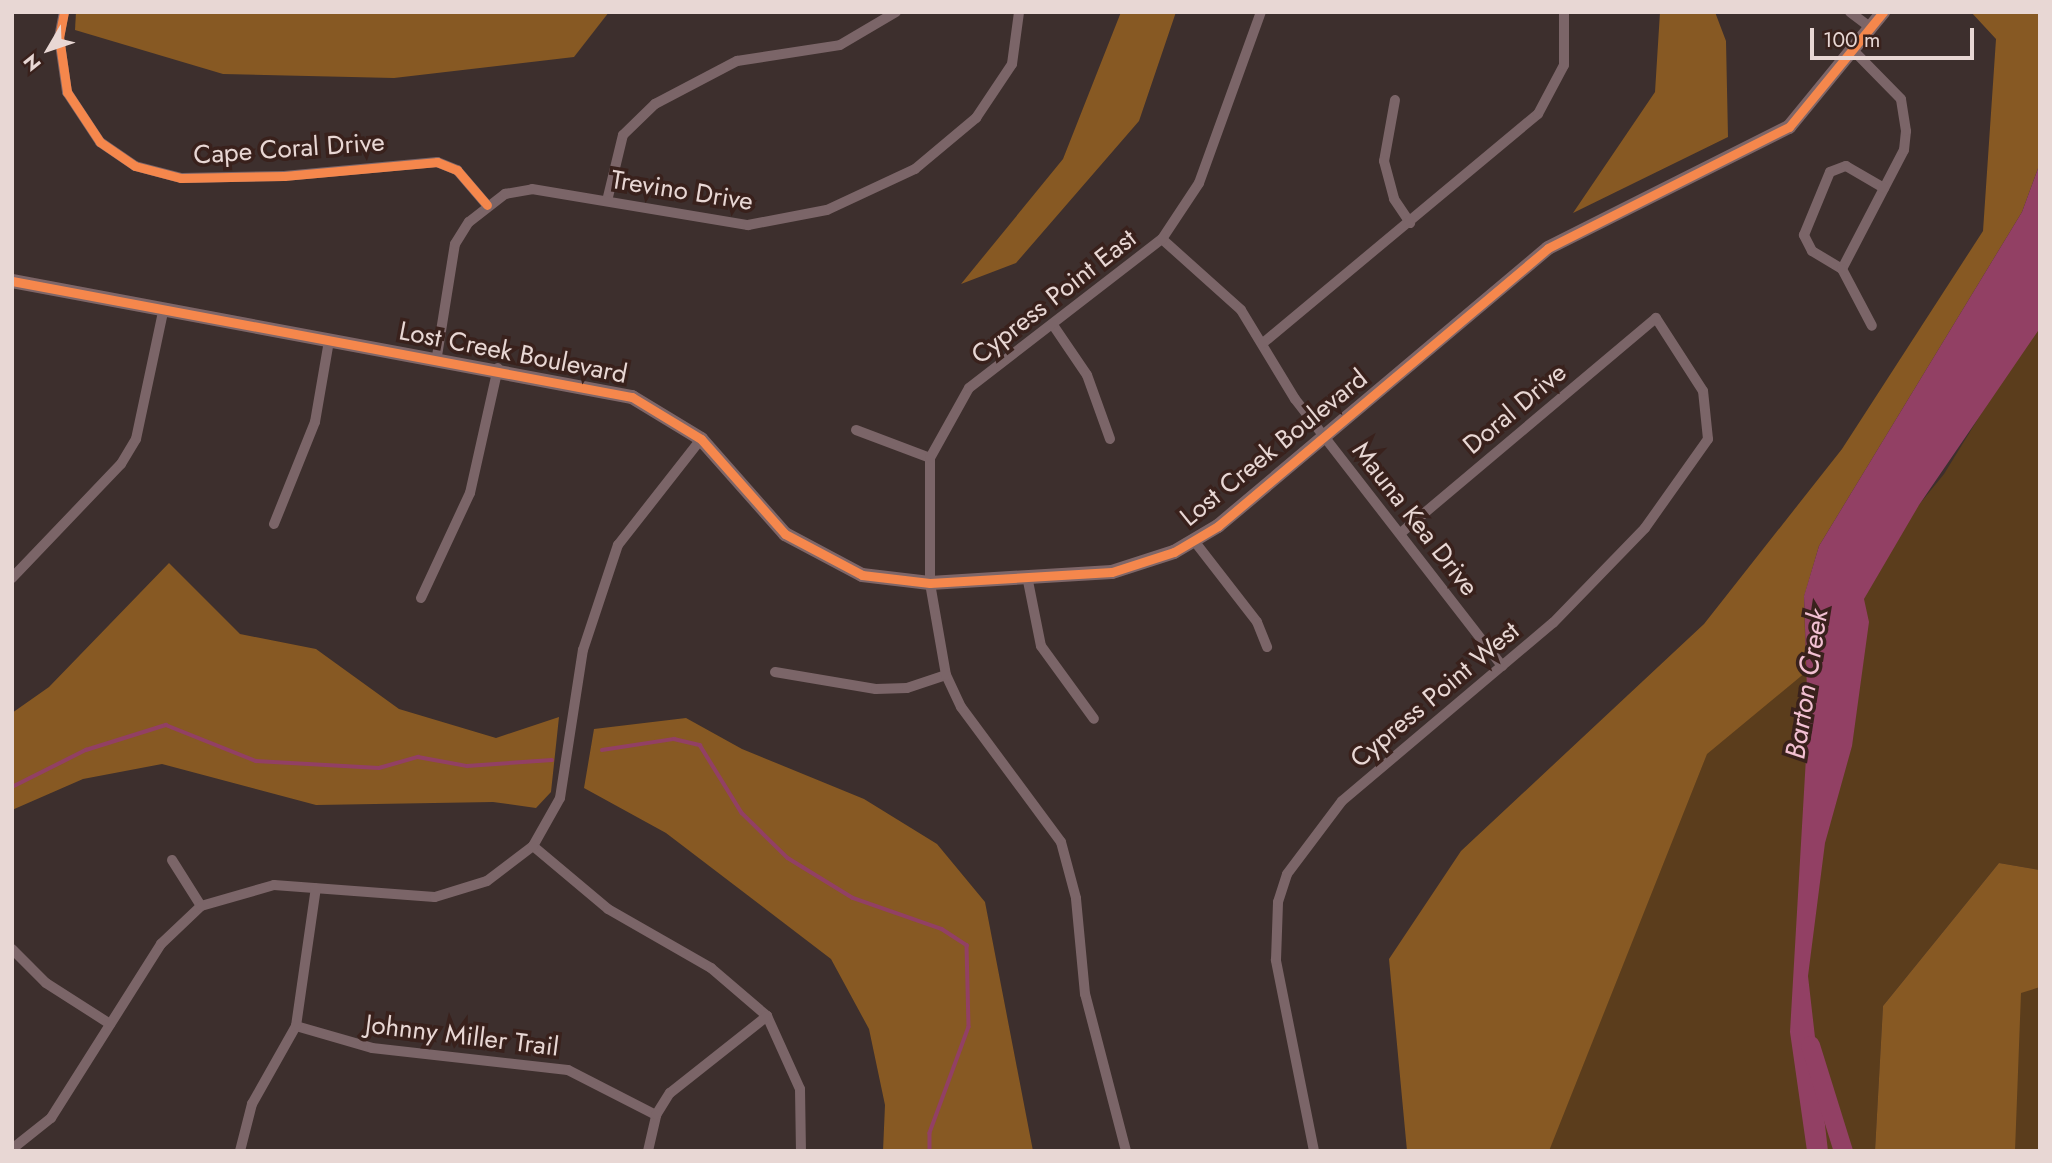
<!DOCTYPE html>
<style>
body{margin:0}
#map{position:relative;width:2052px;height:1163px;overflow:hidden;background:#3d2f2d;font-family:Jost,sans-serif}
div>[style]{position:absolute}
.green>*{inset:0;background:#5b3d1c}
.forest>*{inset:0;background:#875923}
.water>*{inset:0;background:#924064}
.stream>*{height:3.5px;margin:-1.75px;padding:0 1.75px;transform-origin:1.75px;border-radius:1.75px;background:#924064}
.river>*{height:19px;margin:-9.5px;padding:0 9.5px;transform-origin:9.5px;border-radius:9.5px;background:#924064}
.street>*{height:10px;margin:-5px;padding:0 5px;transform-origin:5px;border-radius:5px;background:#7b6568}
.secondary>*{height:14px;margin:-7px;padding:0 7px;transform-origin:7px;border-radius:7px;background:#7e6668}
.cycleway>*{height:9px;margin:-4.5px;padding:0 4.5px;transform-origin:4.5px;border-radius:4.5px;background:#f5874c}
span{translate:-50% -50%;white-space:nowrap;text-align:center;line-height:1.15;-webkit-text-stroke:7px #39211c;paint-order:stroke}
.street-label{font-size:26px;color:#e8d7d4}
.water-label{font-size:28px;color:#f2c0d2;font-style:italic}
.frame{position:absolute;inset:0;border:14px solid #e8d7d4;pointer-events:none}
.north{position:absolute;left:14px;top:14px;width:70px;height:70px;-webkit-text-stroke:5px #39211c;paint-order:stroke;rotate:231deg;font-size:19px;font-weight:700;line-height:28px;text-align:center;color:#e8d7d4}
.north::after{content:'';display:block;margin:auto;width:24px;height:32px;background:#e8d7d4;clip-path:polygon(50% 0,100% 100%,50% 72%,0 100%)}
.scale{position:absolute;left:1810px;top:28px;width:164px;height:32px;box-sizing:border-box;border:4px solid #e8d7d4;border-top:0;padding-left:9px;font-size:21px;line-height:24px;white-space:nowrap;color:#e8d7d4;-webkit-text-stroke:5px #39211c;paint-order:stroke}
</style>
<div id="map">
<div class="green">
<i style="clip-path:polygon(2040px 318px,2040px 870px,1999px 863px,1883px 1006px,1875px 1151px,1510px 1151px,1707px 643px,1843px 598px,1944px 474px)"></i>
<i style="clip-path:polygon(2040px 945px,2040px 1151px,1963px 1151px,1976px 951px)"></i>
</div>
<div class="forest">
<i style="clip-path:polygon(76px 12px,609px 12px,574px 57px,394px 78px,223px 74px,75px 30px)"></i>
<i style="clip-path:polygon(1121px 12px,1176px 12px,1139px 121px,1016px 263px,961px 284px,1063px 159px)"></i>
<i style="clip-path:polygon(1660px 12px,1715px 12px,1726px 41px,1728px 137px,1573px 213px,1655px 92px)"></i>
<i style="clip-path:polygon(1971px 12px,2040px 12px,2040px 163px,2022px 212px,1819px 546px,1804px 597px,1806px 672px,1707px 754px,1549px 1151px,1407px 1151px,1389px 959px,1461px 851px,1704px 624px,1842px 449px,1983px 231px,1996px 39px)"></i>
<i style="clip-path:polygon(169px 563px,240px 634px,316px 649px,399px 709px,496px 738px,559px 717px,551px 792px,536px 808px,493px 802px,316px 805px,162px 764px,83px 779px,12px 810px,12px 713px,49px 687px)"></i>
<i style="clip-path:polygon(686px 718px,742px 749px,864px 799px,937px 844px,985px 902px,1033px 1151px,883px 1151px,885px 1105px,869px 1029px,831px 959px,666px 833px,584px 788px,594px 729px)"></i>
<i style="clip-path:polygon(1999px 863px,2040px 870px,2040px 987px,2021px 993px,2015px 1151px,1875px 1151px,1883px 1006px)"></i>
</div>
<div class="water">
<i style="clip-path:polygon(2040px 163px,2040px 328px,1919px 505px,1864px 599px,1869px 622px,1852px 746px,1825px 843px,1808px 976px,1828px 1151px,1807px 1151px,1790px 1032px,1808px 723px,1804px 596px,1819px 546px,2022px 212px)"></i>
</div>
<div class="stream">
<i style="left:602px;top:750px;width:73px;rotate:-8.7deg"></i>
<i style="left:674px;top:739px;width:27px;rotate:13deg"></i>
<i style="left:700px;top:745px;width:80px;rotate:58.3deg"></i>
<i style="left:742px;top:813px;width:64px;rotate:44.4deg"></i>
<i style="left:788px;top:858px;width:76px;rotate:31.6deg"></i>
<i style="left:853px;top:898px;width:94px;rotate:19.2deg"></i>
<i style="left:942px;top:929px;width:30px;rotate:33deg"></i>
<i style="left:967px;top:945px;width:82px;rotate:88.6deg"></i>
<i style="left:969px;top:1027px;width:113px;rotate:110.2deg"></i>
<i style="left:930px;top:1133px;width:18px;rotate:90deg"></i>
<i style="left:12px;top:787px;width:83px;rotate:-26.6deg"></i>
<i style="left:86px;top:750px;width:84px;rotate:-17.4deg"></i>
<i style="left:166px;top:725px;width:97px;rotate:21.8deg"></i>
<i style="left:256px;top:761px;width:123px;rotate:3.3deg"></i>
<i style="left:379px;top:768px;width:41px;rotate:-15.8deg"></i>
<i style="left:418px;top:757px;width:50px;rotate:10.4deg"></i>
<i style="left:467px;top:766px;width:85px;rotate:-4deg"></i>
</div>
<div class="river">
<i style="left:1810px;top:1045px;width:111px;rotate:72.7deg"></i>
</div>
<div class="street">
<i style="left:64px;top:12px;width:25px;rotate:101deg"></i>
<i style="left:59px;top:37px;width:56px;rotate:81.7deg"></i>
<i style="left:67px;top:92px;width:60px;rotate:56.6deg"></i>
<i style="left:100px;top:142px;width:42px;rotate:34.4deg"></i>
<i style="left:135px;top:166px;width:48px;rotate:14.6deg"></i>
<i style="left:181px;top:178px;width:103px;rotate:-1.1deg"></i>
<i style="left:284px;top:176px;width:154px;rotate:-5.2deg"></i>
<i style="left:437px;top:162px;width:22px;rotate:22deg"></i>
<i style="left:457px;top:170px;width:46px;rotate:49.4deg"></i>
<i style="left:1850px;top:12px;width:26px;rotate:37deg"></i>
<i style="left:1395px;top:100px;width:62px;rotate:100.2deg"></i>
<i style="left:1384px;top:161px;width:39px;rotate:75deg"></i>
<i style="left:1394px;top:199px;width:29px;rotate:56deg"></i>
<i style="left:607px;top:201px;width:68px;rotate:-76.4deg"></i>
<i style="left:623px;top:135px;width:45px;rotate:-44.1deg"></i>
<i style="left:655px;top:104px;width:93px;rotate:-27.7deg"></i>
<i style="left:737px;top:61px;width:104px;rotate:-8.8deg"></i>
<i style="left:840px;top:45px;width:65px;rotate:-30.5deg"></i>
<i style="left:1162px;top:239px;width:106px;rotate:41.9deg"></i>
<i style="left:1241px;top:310px;width:104px;rotate:58.8deg"></i>
<i style="left:1295px;top:399px;width:338px;rotate:52.2deg"></i>
<i style="left:1842px;top:269px;width:134px;rotate:-62.5deg"></i>
<i style="left:1904px;top:150px;width:19px;rotate:-84deg"></i>
<i style="left:1906px;top:131px;width:32px;rotate:-99deg"></i>
<i style="left:1901px;top:99px;width:67px;rotate:-134.4deg"></i>
<i style="left:1842px;top:269px;width:35px;rotate:-149deg"></i>
<i style="left:1812px;top:251px;width:18px;rotate:-117deg"></i>
<i style="left:1804px;top:235px;width:68px;rotate:-67.6deg"></i>
<i style="left:1830px;top:172px;width:17px;rotate:-21deg"></i>
<i style="left:1846px;top:166px;width:44px;rotate:30.1deg"></i>
<i style="left:1842px;top:269px;width:64px;rotate:62.2deg"></i>
<i style="left:1053px;top:325px;width:60px;rotate:55.8deg"></i>
<i style="left:1087px;top:375px;width:68px;rotate:70.2deg"></i>
<i style="left:1263px;top:343px;width:358px;rotate:-39.8deg"></i>
<i style="left:1538px;top:114px;width:55px;rotate:-62deg"></i>
<i style="left:1564px;top:65px;width:53px;rotate:-90deg"></i>
<i style="left:437px;top:356px;width:113px;rotate:-80.9deg"></i>
<i style="left:455px;top:244px;width:26px;rotate:-58deg"></i>
<i style="left:469px;top:222px;width:46px;rotate:-37.9deg"></i>
<i style="left:505px;top:194px;width:27px;rotate:-10deg"></i>
<i style="left:532px;top:189px;width:219px;rotate:9.5deg"></i>
<i style="left:748px;top:225px;width:80px;rotate:-10.8deg"></i>
<i style="left:827px;top:210px;width:97px;rotate:-25deg"></i>
<i style="left:915px;top:169px;width:80px;rotate:-39.9deg"></i>
<i style="left:976px;top:118px;width:65px;rotate:-56.3deg"></i>
<i style="left:1012px;top:64px;width:52px;rotate:-82.3deg"></i>
<i style="left:856px;top:430px;width:79px;rotate:20.7deg"></i>
<i style="left:274px;top:524px;width:110px;rotate:-68.1deg"></i>
<i style="left:315px;top:422px;width:82px;rotate:-80.2deg"></i>
<i style="left:1195px;top:542px;width:101px;rotate:52.2deg"></i>
<i style="left:1257px;top:622px;width:27px;rotate:68deg"></i>
<i style="left:12px;top:578px;width:158px;rotate:-46.3deg"></i>
<i style="left:121px;top:464px;width:29px;rotate:-59deg"></i>
<i style="left:136px;top:439px;width:130px;rotate:-78deg"></i>
<i style="left:1028px;top:581px;width:66px;rotate:78.7deg"></i>
<i style="left:1041px;top:646px;width:90px;rotate:54deg"></i>
<i style="left:421px;top:598px;width:116px;rotate:-65deg"></i>
<i style="left:470px;top:493px;width:128px;rotate:-77.4deg"></i>
<i style="left:775px;top:672px;width:102px;rotate:9.6deg"></i>
<i style="left:876px;top:689px;width:31px;rotate:-2deg"></i>
<i style="left:907px;top:688px;width:41px;rotate:-18.4deg"></i>
<i style="left:533px;top:846px;width:98px;rotate:40deg"></i>
<i style="left:608px;top:909px;width:119px;rotate:29.8deg"></i>
<i style="left:711px;top:968px;width:74px;rotate:40.6deg"></i>
<i style="left:767px;top:1016px;width:80px;rotate:65.7deg"></i>
<i style="left:800px;top:1089px;width:62px;rotate:89.1deg"></i>
<i style="left:172px;top:860px;width:54px;rotate:57.8deg"></i>
<i style="left:12px;top:949px;width:48px;rotate:45deg"></i>
<i style="left:46px;top:983px;width:76px;rotate:32.6deg"></i>
<i style="left:296px;top:1026px;width:79px;rotate:16.1deg"></i>
<i style="left:372px;top:1048px;width:197px;rotate:6.4deg"></i>
<i style="left:568px;top:1070px;width:99px;rotate:27.1deg"></i>
<i style="left:12px;top:1149px;width:50px;rotate:-38.5deg"></i>
<i style="left:51px;top:1118px;width:206px;rotate:-57.7deg"></i>
<i style="left:161px;top:944px;width:55px;rotate:-43.5deg"></i>
<i style="left:201px;top:906px;width:76px;rotate:-16deg"></i>
<i style="left:274px;top:885px;width:161px;rotate:4.3deg"></i>
<i style="left:435px;top:897px;width:54px;rotate:-17.1deg"></i>
<i style="left:487px;top:881px;width:58px;rotate:-37.3deg"></i>
<i style="left:533px;top:846px;width:55px;rotate:-60.6deg"></i>
<i style="left:560px;top:798px;width:150px;rotate:-81.2deg"></i>
<i style="left:583px;top:650px;width:111px;rotate:-71.6deg"></i>
<i style="left:618px;top:545px;width:135px;rotate:-51.9deg"></i>
<i style="left:240px;top:1151px;width:49px;rotate:-75.7deg"></i>
<i style="left:252px;top:1104px;width:90px;rotate:-60.6deg"></i>
<i style="left:296px;top:1026px;width:139px;rotate:-81.8deg"></i>
<i style="left:648px;top:1151px;width:37px;rotate:-77deg"></i>
<i style="left:656px;top:1115px;width:26px;rotate:-58deg"></i>
<i style="left:670px;top:1093px;width:124px;rotate:-38.4deg"></i>
<i style="left:1126px;top:1151px;width:162px;rotate:-104.6deg"></i>
<i style="left:1085px;top:994px;width:96px;rotate:-95.4deg"></i>
<i style="left:1076px;top:898px;width:58px;rotate:-105deg"></i>
<i style="left:1061px;top:842px;width:168px;rotate:-126.5deg"></i>
<i style="left:961px;top:707px;width:35px;rotate:-115deg"></i>
<i style="left:946px;top:675px;width:93px;rotate:-99.9deg"></i>
<i style="left:930px;top:583px;width:125px;rotate:-90deg"></i>
<i style="left:930px;top:458px;width:80px;rotate:-60.9deg"></i>
<i style="left:969px;top:388px;width:244px;rotate:-37.7deg"></i>
<i style="left:1162px;top:239px;width:67px;rotate:-56.5deg"></i>
<i style="left:1199px;top:183px;width:182px;rotate:-70.1deg"></i>
<i style="left:1314px;top:1151px;width:195px;rotate:-101.3deg"></i>
<i style="left:1276px;top:960px;width:58px;rotate:-88deg"></i>
<i style="left:1278px;top:902px;width:29px;rotate:-72deg"></i>
<i style="left:1287px;top:874px;width:91px;rotate:-53deg"></i>
<i style="left:1342px;top:801px;width:276px;rotate:-40.2deg"></i>
<i style="left:1553px;top:623px;width:132px;rotate:-45.9deg"></i>
<i style="left:1645px;top:528px;width:109px;rotate:-54.7deg"></i>
<i style="left:1708px;top:439px;width:48px;rotate:-95.9deg"></i>
<i style="left:1703px;top:391px;width:87px;rotate:-122.8deg"></i>
<i style="left:1656px;top:318px;width:332px;rotate:139.9deg"></i>
</div>
<div class="secondary">
<i style="left:12px;top:281px;width:631px;rotate:10.6deg"></i>
<i style="left:632px;top:397px;width:81px;rotate:31.3deg"></i>
<i style="left:701px;top:439px;width:127px;rotate:48.5deg"></i>
<i style="left:785px;top:534px;width:87px;rotate:28deg"></i>
<i style="left:862px;top:575px;width:68px;rotate:6.7deg"></i>
<i style="left:930px;top:583px;width:182px;rotate:-3.5deg"></i>
<i style="left:1112px;top:572px;width:65px;rotate:-17.9deg"></i>
<i style="left:1174px;top:552px;width:51px;rotate:-30.6deg"></i>
<i style="left:1218px;top:526px;width:431px;rotate:-40.1deg"></i>
<i style="left:1548px;top:248px;width:270px;rotate:-26.7deg"></i>
<i style="left:1789px;top:127px;width:149px;rotate:-50.7deg"></i>
</div>
<div class="cycleway">
<i style="left:64px;top:12px;width:25px;rotate:101deg"></i>
<i style="left:59px;top:37px;width:56px;rotate:81.7deg"></i>
<i style="left:67px;top:92px;width:60px;rotate:56.6deg"></i>
<i style="left:100px;top:142px;width:42px;rotate:34.4deg"></i>
<i style="left:135px;top:166px;width:48px;rotate:14.6deg"></i>
<i style="left:181px;top:178px;width:103px;rotate:-1.1deg"></i>
<i style="left:284px;top:176px;width:154px;rotate:-5.2deg"></i>
<i style="left:437px;top:162px;width:22px;rotate:22deg"></i>
<i style="left:457px;top:170px;width:46px;rotate:49.4deg"></i>
<i style="left:12px;top:281px;width:631px;rotate:10.6deg"></i>
<i style="left:632px;top:397px;width:81px;rotate:31.3deg"></i>
<i style="left:701px;top:439px;width:127px;rotate:48.5deg"></i>
<i style="left:785px;top:534px;width:87px;rotate:28deg"></i>
<i style="left:862px;top:575px;width:68px;rotate:6.7deg"></i>
<i style="left:930px;top:583px;width:182px;rotate:-3.5deg"></i>
<i style="left:1112px;top:572px;width:65px;rotate:-17.9deg"></i>
<i style="left:1174px;top:552px;width:51px;rotate:-30.6deg"></i>
<i style="left:1218px;top:526px;width:431px;rotate:-40.1deg"></i>
<i style="left:1548px;top:248px;width:270px;rotate:-26.7deg"></i>
<i style="left:1789px;top:127px;width:149px;rotate:-50.7deg"></i>
</div>
<div class="street-label">
<span style="left:289px;top:149px;rotate:-4deg">Cape Coral Drive</span>
<span style="left:682px;top:191px;rotate:9deg">Trevino Drive</span>
<span style="left:1054px;top:297px;rotate:-38deg">Cypress Point East</span>
<span style="left:513px;top:353px;rotate:11deg">Lost Creek Boulevard</span>
<span style="left:1515px;top:409px;rotate:-40deg">Doral Drive</span>
<span style="left:1274px;top:448px;rotate:-39deg">Lost Creek Boulevard</span>
<span style="left:1415px;top:519px;rotate:52deg">Mauna Kea Drive</span>
<span style="left:1435px;top:695px;rotate:-40deg">Cypress Point West</span>
<span style="left:462px;top:1036px;rotate:7deg">Johnny Miller Trail</span>
</div>
<div class="water-label">
<span style="left:1807px;top:684px;rotate:-81deg">Barton Creek</span>
</div>
<div class="frame"></div>
<div class="north">N</div>
<div class="scale">100 m</div>
</div>
